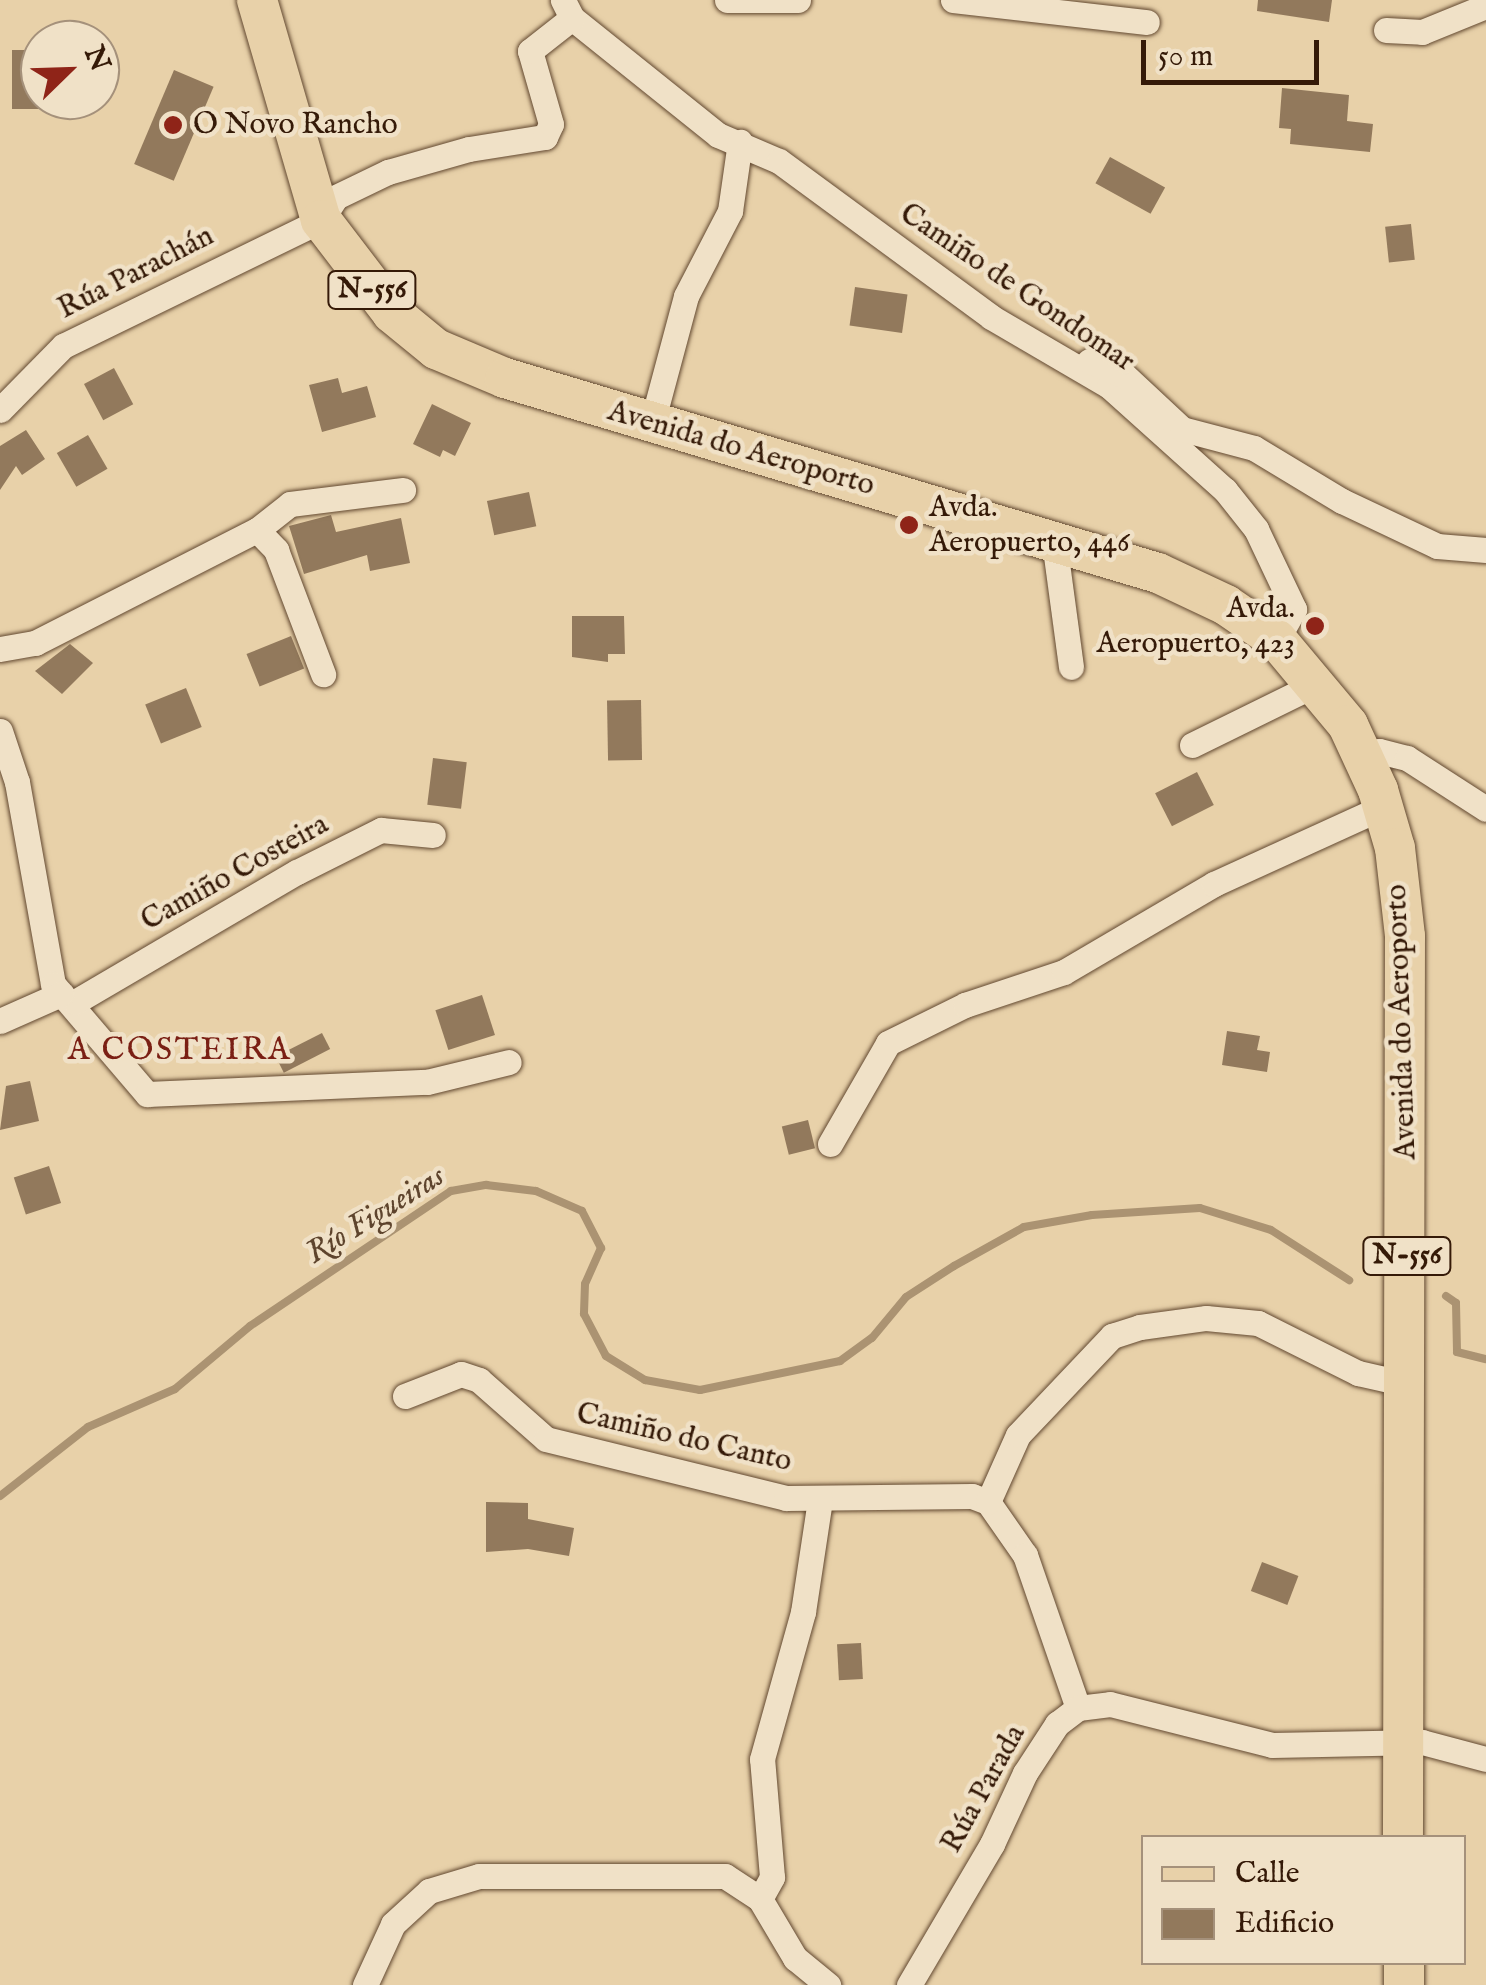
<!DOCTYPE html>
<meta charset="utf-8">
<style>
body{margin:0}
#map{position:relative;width:1486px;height:1985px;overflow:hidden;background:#e8d1a9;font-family:"IM FELL English",serif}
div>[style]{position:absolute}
.stream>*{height:8px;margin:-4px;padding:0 4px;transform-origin:4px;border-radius:4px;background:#ab9372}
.building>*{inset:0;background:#92795c;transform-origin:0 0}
.roads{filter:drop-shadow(0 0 2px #624830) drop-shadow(0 0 2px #624830)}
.street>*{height:25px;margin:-12.5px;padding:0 12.5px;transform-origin:12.5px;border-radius:12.5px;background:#f0e1c7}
.primary>*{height:40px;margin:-20px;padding:0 20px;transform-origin:20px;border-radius:20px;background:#e8d1a9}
.dots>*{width:28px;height:28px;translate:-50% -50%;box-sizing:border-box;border:5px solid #f0e1c7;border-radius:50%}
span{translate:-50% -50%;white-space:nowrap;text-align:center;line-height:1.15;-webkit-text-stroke:9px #f0e1c7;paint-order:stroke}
.shield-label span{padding:2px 8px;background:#f0e1c7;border:2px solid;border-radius:8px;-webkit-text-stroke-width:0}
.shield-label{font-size:28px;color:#351a08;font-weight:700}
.poi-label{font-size:30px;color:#351a08}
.left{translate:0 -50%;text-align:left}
.right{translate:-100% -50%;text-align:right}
.street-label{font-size:30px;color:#351a08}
.neighbourhood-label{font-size:32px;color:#7a1f14;letter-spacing:2.5px}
.water-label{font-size:32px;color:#5e442d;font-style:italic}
.legend{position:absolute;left:1141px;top:1835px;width:325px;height:130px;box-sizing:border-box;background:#f0e1c7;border:2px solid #a5917b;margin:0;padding:12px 18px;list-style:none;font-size:30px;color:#351a08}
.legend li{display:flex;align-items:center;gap:20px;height:50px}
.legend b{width:50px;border:2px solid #a5917b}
.north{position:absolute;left:20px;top:20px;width:100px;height:100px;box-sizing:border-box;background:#f0e1c7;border:2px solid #a5917b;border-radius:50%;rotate:67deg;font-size:28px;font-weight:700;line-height:40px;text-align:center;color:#351a08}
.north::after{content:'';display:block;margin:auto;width:35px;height:45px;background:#8f2418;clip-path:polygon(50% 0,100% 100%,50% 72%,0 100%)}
.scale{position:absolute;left:1141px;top:40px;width:178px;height:45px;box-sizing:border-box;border:5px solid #351a08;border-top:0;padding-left:12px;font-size:30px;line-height:35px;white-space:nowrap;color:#351a08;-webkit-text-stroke:8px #f0e1c7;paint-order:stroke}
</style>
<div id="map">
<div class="stream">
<i style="left:1446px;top:1296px;width:12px;rotate:35deg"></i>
<i style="left:1456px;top:1303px;width:49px;rotate:88.8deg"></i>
<i style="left:1457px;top:1352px;width:30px;rotate:14deg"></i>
<i style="left:0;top:1496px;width:112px;rotate:-38.1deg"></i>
<i style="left:88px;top:1427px;width:95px;rotate:-23.6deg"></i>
<i style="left:175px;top:1389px;width:98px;rotate:-40deg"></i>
<i style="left:250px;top:1326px;width:242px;rotate:-33.9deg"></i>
<i style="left:451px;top:1191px;width:36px;rotate:-10deg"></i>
<i style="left:486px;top:1185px;width:50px;rotate:6.8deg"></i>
<i style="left:536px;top:1191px;width:50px;rotate:23.5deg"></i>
<i style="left:582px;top:1211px;width:42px;rotate:62.8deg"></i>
<i style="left:601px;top:1248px;width:39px;rotate:114deg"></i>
<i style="left:585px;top:1284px;width:30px;rotate:92deg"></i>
<i style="left:584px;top:1314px;width:47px;rotate:62.4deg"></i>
<i style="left:606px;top:1356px;width:46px;rotate:31.6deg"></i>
<i style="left:645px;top:1380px;width:56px;rotate:10.3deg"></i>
<i style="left:700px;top:1390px;width:143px;rotate:-11.7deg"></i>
<i style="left:840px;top:1361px;width:39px;rotate:-36deg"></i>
<i style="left:872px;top:1338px;width:53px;rotate:-50.3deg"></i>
<i style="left:906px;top:1297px;width:57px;rotate:-32.9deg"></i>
<i style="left:954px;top:1266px;width:80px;rotate:-29.1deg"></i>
<i style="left:1024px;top:1227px;width:69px;rotate:-10deg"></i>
<i style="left:1092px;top:1215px;width:108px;rotate:-3.7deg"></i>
<i style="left:1200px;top:1208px;width:74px;rotate:17.2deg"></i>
<i style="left:1271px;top:1230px;width:93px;rotate:32.7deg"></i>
</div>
<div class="building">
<i style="clip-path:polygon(1258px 0,1332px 0,1329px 22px,1257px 11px)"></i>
<i style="left:40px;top:50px;width:59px;height:28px;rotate:90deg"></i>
<i style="left:174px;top:70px;width:43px;height:102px;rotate:23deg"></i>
<i style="clip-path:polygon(1282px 88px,1349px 95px,1347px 121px,1373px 124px,1370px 152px,1290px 144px,1291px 129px,1279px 128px)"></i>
<i style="left:1110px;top:157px;width:63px;height:30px;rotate:29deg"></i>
<i style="left:1411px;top:224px;width:36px;height:26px;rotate:84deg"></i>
<i style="left:855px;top:287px;width:53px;height:39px;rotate:8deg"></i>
<i style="left:114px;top:368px;width:41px;height:34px;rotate:62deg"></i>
<i style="clip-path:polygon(338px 378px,342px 393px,367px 386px,376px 417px,322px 432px,309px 385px)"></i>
<i style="clip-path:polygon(432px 404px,471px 423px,455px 456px,443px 450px,440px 457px,413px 444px)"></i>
<i style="clip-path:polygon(26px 430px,45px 459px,22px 475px,16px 466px,0 490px,0 446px)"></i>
<i style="left:88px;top:435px;width:39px;height:36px;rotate:60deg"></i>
<i style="left:529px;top:492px;width:35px;height:43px;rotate:78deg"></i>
<i style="clip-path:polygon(331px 515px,336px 532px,401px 518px,410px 563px,370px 571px,367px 555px,304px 574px,289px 526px)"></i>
<i style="clip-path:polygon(572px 616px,624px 616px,625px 654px,608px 654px,608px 662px,572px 657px)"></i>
<i style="left:291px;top:636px;width:35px;height:48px;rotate:68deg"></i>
<i style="clip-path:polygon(70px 644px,93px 663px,62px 694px,35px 671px)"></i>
<i style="left:186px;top:688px;width:42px;height:44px;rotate:68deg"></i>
<i style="left:641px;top:700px;width:60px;height:34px;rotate:89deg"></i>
<i style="left:433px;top:758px;width:34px;height:47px;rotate:7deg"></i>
<i style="left:1197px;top:772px;width:37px;height:47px;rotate:63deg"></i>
<i style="left:482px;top:995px;width:42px;height:49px;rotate:72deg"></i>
<i style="clip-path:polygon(1227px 1031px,1260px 1036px,1257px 1050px,1270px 1052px,1267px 1072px,1222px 1065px)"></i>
<i style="left:322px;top:1033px;width:18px;height:52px;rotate:63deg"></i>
<i style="clip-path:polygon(30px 1081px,39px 1121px,0 1130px,6px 1086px)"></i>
<i style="left:808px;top:1120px;width:29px;height:27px;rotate:76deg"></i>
<i style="left:49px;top:1166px;width:39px;height:37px;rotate:72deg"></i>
<i style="clip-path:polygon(486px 1502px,528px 1503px,528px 1519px,574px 1528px,569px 1556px,528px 1549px,486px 1552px)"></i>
<i style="left:1262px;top:1562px;width:39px;height:31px;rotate:21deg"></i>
<i style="left:861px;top:1643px;width:36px;height:24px;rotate:87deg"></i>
</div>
<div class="roads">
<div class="street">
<i style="left:727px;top:0;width:71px"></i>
<i style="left:953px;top:0;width:195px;rotate:6.5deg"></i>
<i style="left:572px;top:18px;width:187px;rotate:38.7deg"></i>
<i style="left:718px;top:135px;width:66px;rotate:23.1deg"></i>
<i style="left:779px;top:161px;width:263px;rotate:36.3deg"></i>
<i style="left:991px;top:317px;width:137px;rotate:30.3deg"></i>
<i style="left:1109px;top:386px;width:156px;rotate:41.9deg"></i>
<i style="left:1225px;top:490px;width:50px;rotate:51.5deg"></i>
<i style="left:1256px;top:529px;width:89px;rotate:64.6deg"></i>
<i style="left:1294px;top:609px;width:35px;rotate:119deg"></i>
<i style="left:1386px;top:30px;width:36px;rotate:3deg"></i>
<i style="left:1422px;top:32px;width:69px;rotate:-22.1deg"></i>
<i style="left:1089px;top:361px;width:39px;rotate:23deg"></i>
<i style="left:1125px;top:376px;width:78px;rotate:42.9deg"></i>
<i style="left:1182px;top:429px;width:74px;rotate:14.8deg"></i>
<i style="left:1254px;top:448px;width:103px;rotate:31.1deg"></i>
<i style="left:1342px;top:501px;width:105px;rotate:25.3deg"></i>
<i style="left:1437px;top:546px;width:49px;rotate:4.7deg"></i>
<i style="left:0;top:410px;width:90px;rotate:-45.5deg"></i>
<i style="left:63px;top:346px;width:287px;rotate:-26deg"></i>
<i style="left:321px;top:220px;width:27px;rotate:-57deg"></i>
<i style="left:336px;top:197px;width:58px;rotate:-25.7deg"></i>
<i style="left:388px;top:172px;width:84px;rotate:-15.9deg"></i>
<i style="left:469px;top:149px;width:77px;rotate:-9deg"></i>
<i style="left:545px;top:137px;width:14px;rotate:-65deg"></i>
<i style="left:551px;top:124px;width:76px;rotate:-106deg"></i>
<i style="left:530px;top:51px;width:53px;rotate:-38.2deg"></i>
<i style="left:572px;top:18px;width:20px;rotate:-117deg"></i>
<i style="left:652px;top:423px;width:131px;rotate:-75deg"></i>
<i style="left:686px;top:296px;width:96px;rotate:-62.6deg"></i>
<i style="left:730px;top:211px;width:70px;rotate:-81.8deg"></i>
<i style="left:257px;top:530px;width:42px;rotate:-38.2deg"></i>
<i style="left:290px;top:504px;width:114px;rotate:-7.1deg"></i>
<i style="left:1054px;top:541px;width:127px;rotate:82.3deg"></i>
<i style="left:0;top:649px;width:36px;rotate:-10deg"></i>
<i style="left:35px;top:643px;width:249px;rotate:-27deg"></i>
<i style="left:257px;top:530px;width:28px;rotate:46deg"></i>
<i style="left:276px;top:550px;width:133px;rotate:69.2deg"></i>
<i style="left:0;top:731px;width:54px;rotate:71.6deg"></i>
<i style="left:17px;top:782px;width:205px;rotate:79.9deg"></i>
<i style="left:53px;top:984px;width:145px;rotate:49.5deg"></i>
<i style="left:147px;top:1094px;width:280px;rotate:-2.5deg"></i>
<i style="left:427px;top:1082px;width:84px;rotate:-13.7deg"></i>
<i style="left:1192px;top:745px;width:140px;rotate:-26.2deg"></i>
<i style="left:1364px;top:757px;width:16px;rotate:-22deg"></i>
<i style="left:1379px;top:751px;width:29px;rotate:14deg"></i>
<i style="left:1407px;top:758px;width:94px;rotate:32.8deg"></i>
<i style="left:75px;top:1002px;width:257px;rotate:-30.4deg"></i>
<i style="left:297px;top:872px;width:94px;rotate:-26.6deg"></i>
<i style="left:381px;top:830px;width:52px;rotate:5.5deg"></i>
<i style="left:0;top:1021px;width:67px;rotate:-23.9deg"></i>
<i style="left:830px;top:1144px;width:116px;rotate:-60.1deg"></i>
<i style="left:888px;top:1043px;width:86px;rotate:-26.3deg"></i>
<i style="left:965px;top:1005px;width:104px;rotate:-18.4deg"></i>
<i style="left:1064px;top:972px;width:174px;rotate:-30.4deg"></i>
<i style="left:1214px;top:884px;width:186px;rotate:-24.5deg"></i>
<i style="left:405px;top:1396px;width:60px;rotate:-21.4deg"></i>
<i style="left:461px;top:1374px;width:19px;rotate:18deg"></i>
<i style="left:479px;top:1380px;width:89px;rotate:41.4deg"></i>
<i style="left:546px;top:1439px;width:247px;rotate:13.8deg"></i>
<i style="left:786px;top:1498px;width:186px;rotate:-0.6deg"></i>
<i style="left:972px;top:1496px;width:17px;rotate:21deg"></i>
<i style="left:988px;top:1502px;width:65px;rotate:55.1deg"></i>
<i style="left:1025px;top:1555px;width:162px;rotate:70.9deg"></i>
<i style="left:988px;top:1502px;width:73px;rotate:-65.9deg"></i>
<i style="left:1018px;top:1435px;width:137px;rotate:-46.5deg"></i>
<i style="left:1112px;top:1336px;width:29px;rotate:-18deg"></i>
<i style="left:1140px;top:1327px;width:67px;rotate:-7.8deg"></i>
<i style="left:1206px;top:1318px;width:52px;rotate:5.5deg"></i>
<i style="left:1258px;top:1323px;width:112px;rotate:26.6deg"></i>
<i style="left:1358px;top:1373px;width:49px;rotate:12.9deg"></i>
<i style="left:760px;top:1899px;width:25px;rotate:-61deg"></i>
<i style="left:772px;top:1877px;width:118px;rotate:-94.8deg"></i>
<i style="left:762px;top:1759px;width:153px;rotate:-74.4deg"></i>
<i style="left:803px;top:1612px;width:114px;rotate:-81.4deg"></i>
<i style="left:365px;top:1985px;width:67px;rotate:-65.3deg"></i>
<i style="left:393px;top:1924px;width:49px;rotate:-42.5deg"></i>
<i style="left:429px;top:1891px;width:52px;rotate:-16.7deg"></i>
<i style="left:479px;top:1876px;width:246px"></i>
<i style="left:725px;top:1876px;width:42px;rotate:33.3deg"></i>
<i style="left:760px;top:1899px;width:69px;rotate:59.3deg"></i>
<i style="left:795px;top:1958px;width:43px;rotate:39.3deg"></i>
<i style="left:909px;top:1985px;width:164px;rotate:-59.5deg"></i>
<i style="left:992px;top:1844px;width:78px;rotate:-65.1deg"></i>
<i style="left:1025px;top:1773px;width:59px;rotate:-56.9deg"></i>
<i style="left:1057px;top:1724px;width:26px;rotate:-37deg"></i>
<i style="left:1078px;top:1708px;width:32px;rotate:-7deg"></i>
<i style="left:1110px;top:1704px;width:167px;rotate:14.2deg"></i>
<i style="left:1272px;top:1745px;width:150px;rotate:-1.1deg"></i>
<i style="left:1422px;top:1742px;width:66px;rotate:14.9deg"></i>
</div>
<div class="primary">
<i style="left:257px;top:0;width:229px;rotate:73.8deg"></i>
<i style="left:321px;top:220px;width:117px;rotate:52.6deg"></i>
<i style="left:392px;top:313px;width:57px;rotate:39.3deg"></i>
<i style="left:436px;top:349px;width:75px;rotate:22.8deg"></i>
<i style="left:505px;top:378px;width:681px;rotate:16.63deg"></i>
<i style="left:1158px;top:573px;width:75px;rotate:25.2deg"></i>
<i style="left:1226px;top:605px;width:62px;rotate:34.5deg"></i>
<i style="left:1277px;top:640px;width:111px;rotate:50.1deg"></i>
<i style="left:1348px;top:725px;width:72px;rotate:65.2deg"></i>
<i style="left:1378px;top:790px;width:60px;rotate:73.7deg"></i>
<i style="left:1395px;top:848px;width:89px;rotate:83.5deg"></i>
<i style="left:1405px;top:936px;width:902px;rotate:90.13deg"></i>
<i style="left:1404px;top:1962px;width:23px;rotate:90deg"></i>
</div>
</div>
<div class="dots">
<i style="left:173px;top:125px;background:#8f2418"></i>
<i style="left:909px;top:525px;background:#8f2418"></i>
<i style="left:1315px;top:626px;background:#8f2418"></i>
</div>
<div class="shield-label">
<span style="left:372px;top:290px">N-556</span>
<span style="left:1407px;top:1256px">N-556</span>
</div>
<div class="poi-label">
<span class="left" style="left:193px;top:125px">O Novo Rancho</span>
<span class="left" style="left:929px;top:525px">Avda.<br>Aeropuerto, 446</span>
<span class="right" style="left:1295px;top:626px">Avda.<br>Aeropuerto, 423</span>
</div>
<div class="street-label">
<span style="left:136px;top:273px;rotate:-27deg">Rúa Parachán</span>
<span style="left:1017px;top:288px;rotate:34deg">Camiño de Gondomar</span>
<span style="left:741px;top:449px;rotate:16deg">Avenida do Aeroporto</span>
<span style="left:235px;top:873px;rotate:-29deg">Camiño Costeira</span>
<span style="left:1402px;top:1022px;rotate:-92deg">Avenida do Aeroporto</span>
<span style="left:684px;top:1438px;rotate:13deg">Camiño do Canto</span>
<span style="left:984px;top:1789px;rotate:-61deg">Rúa Parada</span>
</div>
<div class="neighbourhood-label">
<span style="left:180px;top:1051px">A COSTEIRA</span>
</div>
<div class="water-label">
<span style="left:376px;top:1216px;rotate:-32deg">Río Figueiras</span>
</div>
<ul class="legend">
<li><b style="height:12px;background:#e8d1a9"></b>Calle</li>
<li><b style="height:28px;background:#92795c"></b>Edificio</li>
</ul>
<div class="north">N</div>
<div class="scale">50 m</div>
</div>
